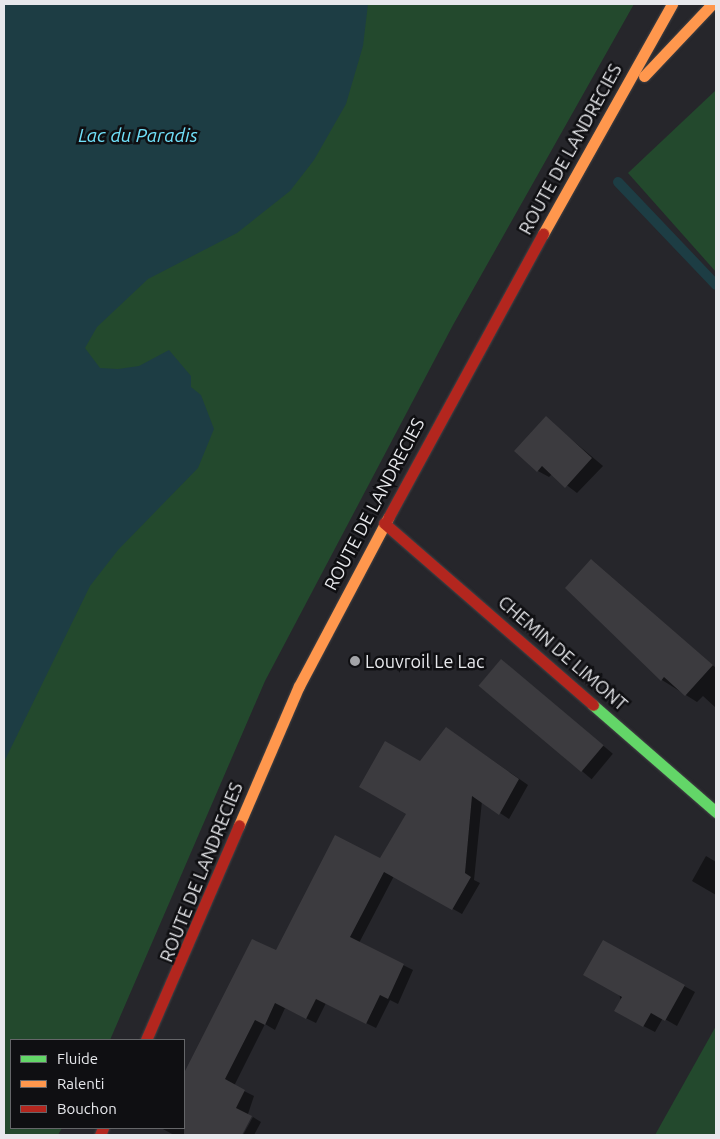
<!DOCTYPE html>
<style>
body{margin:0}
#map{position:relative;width:720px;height:1139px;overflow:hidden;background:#26262b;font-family:Ubuntu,sans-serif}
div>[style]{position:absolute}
.green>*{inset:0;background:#23492d}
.water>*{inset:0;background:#1d3d44}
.shadow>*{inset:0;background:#0007;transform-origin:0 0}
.stream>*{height:10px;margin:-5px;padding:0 5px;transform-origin:5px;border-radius:5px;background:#1d3d44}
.building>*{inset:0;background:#3c3b3f;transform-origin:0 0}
.roads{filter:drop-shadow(0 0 1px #434346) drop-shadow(0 0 1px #434346)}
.fast>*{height:11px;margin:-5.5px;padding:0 5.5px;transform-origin:5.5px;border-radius:5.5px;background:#63d668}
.slow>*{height:11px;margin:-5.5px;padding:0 5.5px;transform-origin:5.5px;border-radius:5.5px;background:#ff974d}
.jam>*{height:11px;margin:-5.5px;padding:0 5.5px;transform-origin:5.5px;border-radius:5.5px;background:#b3261e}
.dots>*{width:14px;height:14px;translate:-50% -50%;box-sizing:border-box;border:2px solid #0f0f12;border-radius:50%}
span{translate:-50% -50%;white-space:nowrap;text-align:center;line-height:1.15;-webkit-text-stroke:5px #0f0f12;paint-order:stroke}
.street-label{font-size:18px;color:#e7e8ec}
.poi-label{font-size:18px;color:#e7e8ec}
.left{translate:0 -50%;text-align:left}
.water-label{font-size:19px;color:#71e1fa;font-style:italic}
.frame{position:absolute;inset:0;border:5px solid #e7e8ec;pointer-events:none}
.legend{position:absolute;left:10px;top:1039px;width:175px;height:90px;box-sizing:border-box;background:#0f0f12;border:1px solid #656669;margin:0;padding:6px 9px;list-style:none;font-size:15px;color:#e7e8ec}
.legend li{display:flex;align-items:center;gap:10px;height:25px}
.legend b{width:25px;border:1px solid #656669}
</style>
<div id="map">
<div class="green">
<i style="clip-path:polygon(4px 4px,634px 4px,453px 325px,265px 681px,110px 1040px,11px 1040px,11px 1128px,62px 1128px,58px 1135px,4px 1135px)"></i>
<i style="clip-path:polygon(716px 90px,716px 272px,628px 173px)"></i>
<i style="clip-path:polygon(716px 1026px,716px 1135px,655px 1135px)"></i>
</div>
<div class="water">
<i style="clip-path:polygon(4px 4px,368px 4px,363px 46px,346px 104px,314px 160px,290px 191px,237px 233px,148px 279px,97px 327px,85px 348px,100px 368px,118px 369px,139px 366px,169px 350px,191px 376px,191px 387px,201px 395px,214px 429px,198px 468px,118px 550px,90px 586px,4px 762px)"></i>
</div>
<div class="shadow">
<i style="clip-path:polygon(546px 418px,603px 466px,577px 493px,552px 474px,549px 477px,538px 471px)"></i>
<i style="clip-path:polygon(592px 560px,716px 668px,716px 708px,703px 696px,697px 702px,662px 680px)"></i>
<i style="left:501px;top:660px;width:146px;height:33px;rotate:40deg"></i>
<i style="clip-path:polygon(446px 728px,528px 785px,509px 819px,482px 801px,474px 880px,480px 883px,462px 914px,394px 876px,359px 943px,413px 970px,398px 1004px,390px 1000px,376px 1028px,326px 1003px,316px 1023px,285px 1008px,275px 1030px,265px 1024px,234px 1086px,254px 1096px,241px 1135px,174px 1135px,161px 1128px,184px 1128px,184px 1076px,253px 940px,276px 951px,380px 860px,408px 813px,421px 762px)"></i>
<i style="clip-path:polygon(706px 856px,716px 862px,716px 895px,692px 881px)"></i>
<i style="clip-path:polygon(603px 941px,695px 992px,677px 1026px,663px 1018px,655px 1032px,626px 1017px)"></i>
<i style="clip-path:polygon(253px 1117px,261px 1122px,254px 1135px,243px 1135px)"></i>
</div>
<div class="stream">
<i style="left:618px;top:182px;width:142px;rotate:46.4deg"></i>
</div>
<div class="building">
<i style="clip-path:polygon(546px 416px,592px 458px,565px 488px,542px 466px,537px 472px,514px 451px)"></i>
<i style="clip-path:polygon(591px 559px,713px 665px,685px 696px,664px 677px,661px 681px,565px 588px)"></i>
<i style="left:501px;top:659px;width:134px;height:35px;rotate:40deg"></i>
<i style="clip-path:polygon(446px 727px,519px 779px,499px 815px,472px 796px,465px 873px,471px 877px,452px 910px,384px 872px,350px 937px,404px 964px,388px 999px,380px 995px,366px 1024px,316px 999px,306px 1019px,275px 1003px,265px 1025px,255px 1020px,225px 1079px,245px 1090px,236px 1108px,252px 1116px,242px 1135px,184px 1135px,184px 1073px,252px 939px,276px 950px,335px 835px,380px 858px,406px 814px,359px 787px,385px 741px,420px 761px)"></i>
<i style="clip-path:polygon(603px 940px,685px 985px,665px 1021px,651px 1013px,643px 1027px,614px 1011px,622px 997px,583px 975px)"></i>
</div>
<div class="roads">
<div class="fast">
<i style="left:593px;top:705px;width:163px;rotate:41deg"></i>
</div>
<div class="slow">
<i style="left:644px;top:76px;width:99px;rotate:-46.6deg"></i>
<i style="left:543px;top:234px;width:264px;rotate:-60.7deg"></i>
<i style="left:239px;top:825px;width:151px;rotate:-66.7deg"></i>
<i style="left:299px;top:686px;width:190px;rotate:-62.1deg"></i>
</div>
<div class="jam">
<i style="left:388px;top:518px;width:324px;rotate:-61.4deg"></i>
<i style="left:384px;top:523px;width:277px;rotate:41deg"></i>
<i style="left:146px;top:1040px;width:234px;rotate:-66.6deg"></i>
<i style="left:100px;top:1135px;width:8px;rotate:-67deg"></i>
</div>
</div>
<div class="dots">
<i style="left:355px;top:661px;background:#a3a4a8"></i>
</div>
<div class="street-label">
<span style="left:570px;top:149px;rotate:-61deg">ROUTE DE LANDRECIES</span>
<span style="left:374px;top:504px;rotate:-62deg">ROUTE DE LANDRECIES</span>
<span style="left:563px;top:653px;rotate:41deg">CHEMIN DE LIMONT</span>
<span style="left:201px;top:872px;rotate:-68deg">ROUTE DE LANDRECIES</span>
</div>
<div class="poi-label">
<span class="left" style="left:365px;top:661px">Louvroil Le Lac</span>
</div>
<div class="water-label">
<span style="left:138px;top:136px">Lac du Paradis</span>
</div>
<div class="frame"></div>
<ul class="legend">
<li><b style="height:6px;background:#63d668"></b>Fluide</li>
<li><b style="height:6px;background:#ff974d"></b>Ralenti</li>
<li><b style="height:6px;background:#b3261e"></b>Bouchon</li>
</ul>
</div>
